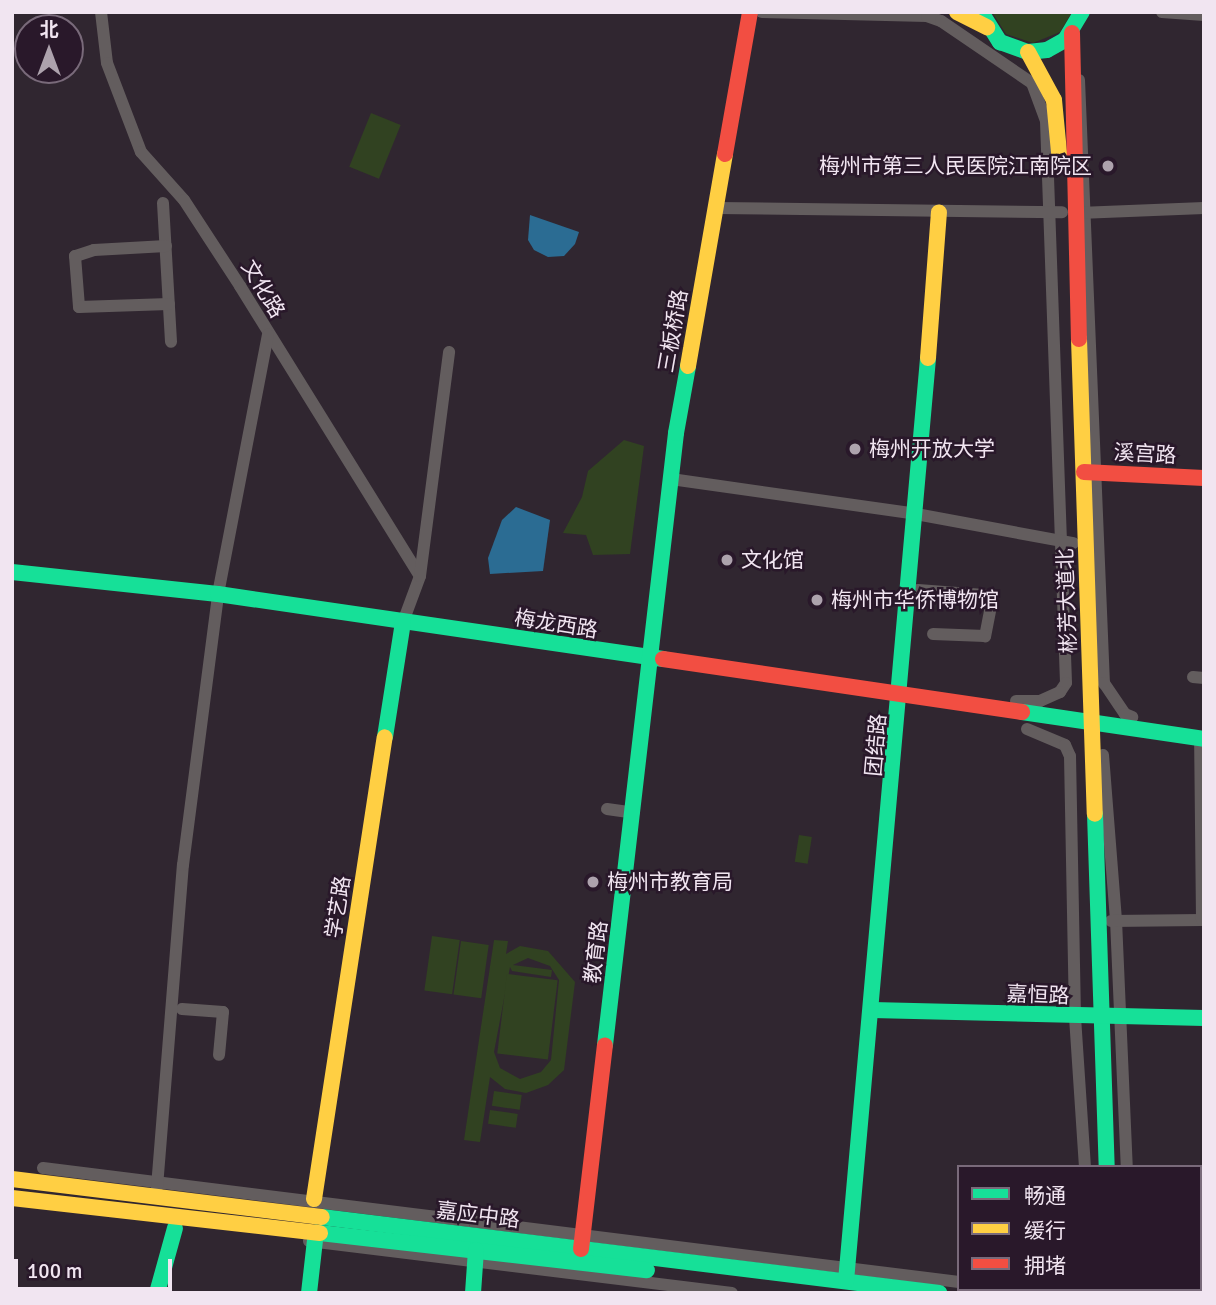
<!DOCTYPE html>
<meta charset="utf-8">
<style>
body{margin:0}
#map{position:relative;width:1216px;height:1305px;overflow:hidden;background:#302630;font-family:Signika,"Noto Sans SC",sans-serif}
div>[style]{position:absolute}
.green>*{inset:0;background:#314221;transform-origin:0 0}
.water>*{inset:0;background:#2b6c93}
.street>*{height:12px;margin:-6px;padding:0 6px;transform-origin:6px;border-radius:6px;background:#635d5e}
.fast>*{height:16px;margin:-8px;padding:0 8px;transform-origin:8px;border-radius:8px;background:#16e098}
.slow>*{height:16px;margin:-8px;padding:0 8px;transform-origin:8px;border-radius:8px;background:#ffcf43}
.jam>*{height:16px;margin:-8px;padding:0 8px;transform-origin:8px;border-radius:8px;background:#f24e42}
.dots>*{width:19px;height:19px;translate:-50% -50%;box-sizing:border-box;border:4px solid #29182a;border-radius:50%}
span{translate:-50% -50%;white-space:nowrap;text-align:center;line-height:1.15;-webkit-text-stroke:5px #29182a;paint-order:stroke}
.poi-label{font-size:21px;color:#f1e5f1}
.right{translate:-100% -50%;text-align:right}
.left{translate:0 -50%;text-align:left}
.street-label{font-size:21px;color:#f1e5f1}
.frame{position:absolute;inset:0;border:14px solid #f1e5f1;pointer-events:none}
.legend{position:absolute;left:957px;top:1165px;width:245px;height:126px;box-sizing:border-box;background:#29182a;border:2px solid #796a7a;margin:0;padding:9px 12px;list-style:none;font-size:21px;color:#f1e5f1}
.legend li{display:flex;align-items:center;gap:14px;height:35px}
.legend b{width:35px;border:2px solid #796a7a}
.north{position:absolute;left:14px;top:14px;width:70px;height:70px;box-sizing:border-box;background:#29182a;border:2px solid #796a7a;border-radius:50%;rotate:0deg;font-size:19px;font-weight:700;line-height:28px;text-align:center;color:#f1e5f1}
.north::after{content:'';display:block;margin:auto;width:24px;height:32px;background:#ada2ad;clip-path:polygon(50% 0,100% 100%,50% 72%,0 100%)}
.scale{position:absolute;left:14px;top:1259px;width:158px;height:32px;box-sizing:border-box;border:4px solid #f1e5f1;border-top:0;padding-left:9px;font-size:21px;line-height:24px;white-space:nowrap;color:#f1e5f1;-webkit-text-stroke:5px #29182a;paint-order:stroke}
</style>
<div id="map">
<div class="green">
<i style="clip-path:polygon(992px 12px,1072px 12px,1060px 32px,1033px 43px,1006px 34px)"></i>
<i style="left:371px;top:113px;width:32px;height:58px;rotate:22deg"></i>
<i style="clip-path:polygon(624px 440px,644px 446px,630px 554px,593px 555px,586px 535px,563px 533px,582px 497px,588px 471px)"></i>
<i style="left:799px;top:835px;width:13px;height:27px;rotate:9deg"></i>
<i style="left:432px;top:936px;width:28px;height:55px;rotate:8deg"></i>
<i style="clip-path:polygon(evenodd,494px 940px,508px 941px,506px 954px,520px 946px,548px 951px,575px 982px,564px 1070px,548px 1085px,526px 1093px,505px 1089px,490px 1077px,480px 1142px,464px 1140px,494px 940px,528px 958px,550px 966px,559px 980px,551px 1060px,541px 1072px,520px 1079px,500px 1068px,494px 1052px,510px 967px,512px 971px,551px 977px,552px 970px,513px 965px,528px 958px)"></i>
<i style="left:461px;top:941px;width:28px;height:54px;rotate:8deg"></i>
<i style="left:507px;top:974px;width:51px;height:80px;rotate:7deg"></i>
<i style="left:494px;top:1091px;width:28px;height:15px;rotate:8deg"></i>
<i style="left:490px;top:1110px;width:28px;height:14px;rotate:8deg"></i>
</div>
<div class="water">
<i style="clip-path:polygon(530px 215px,579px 232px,575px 244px,564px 256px,548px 257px,534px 250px,528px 240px)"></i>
<i style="clip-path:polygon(516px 507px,550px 520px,543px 571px,490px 574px,488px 558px,502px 520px)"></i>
</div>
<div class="street">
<i style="left:101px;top:12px;width:51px;rotate:83.3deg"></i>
<i style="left:107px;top:63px;width:95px;rotate:69.1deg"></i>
<i style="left:141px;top:152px;width:64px;rotate:48.1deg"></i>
<i style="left:184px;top:200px;width:103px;rotate:56.9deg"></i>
<i style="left:240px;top:286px;width:341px;rotate:58.2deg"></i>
<i style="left:762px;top:12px;width:165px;rotate:1.4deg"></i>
<i style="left:927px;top:16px;width:15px;rotate:20deg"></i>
<i style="left:941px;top:21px;width:110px;rotate:34.3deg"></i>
<i style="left:1032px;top:83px;width:40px;rotate:69.8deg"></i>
<i style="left:1046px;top:121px;width:562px;rotate:87.96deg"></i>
<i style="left:1066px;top:683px;width:11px;rotate:124deg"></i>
<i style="left:1060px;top:692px;width:22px;rotate:156deg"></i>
<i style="left:1040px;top:701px;width:24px;rotate:180deg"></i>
<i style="left:1162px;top:12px;width:42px;rotate:4.1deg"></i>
<i style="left:1079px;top:80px;width:604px;rotate:87.63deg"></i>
<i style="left:1104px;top:683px;width:37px;rotate:56deg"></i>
<i style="left:1125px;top:714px;width:8px;rotate:23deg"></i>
<i style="left:163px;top:203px;width:139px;rotate:86.7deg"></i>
<i style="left:716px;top:208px;width:346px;rotate:0.7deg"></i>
<i style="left:1079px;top:213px;width:125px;rotate:-2.3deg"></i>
<i style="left:166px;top:246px;width:72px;rotate:176.8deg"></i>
<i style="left:94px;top:250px;width:20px;rotate:162deg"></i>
<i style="left:75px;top:256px;width:51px;rotate:85.5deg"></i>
<i style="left:79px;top:307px;width:90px;rotate:-1.9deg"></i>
<i style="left:671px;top:479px;width:247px;rotate:8.1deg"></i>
<i style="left:916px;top:514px;width:160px;rotate:10.5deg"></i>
<i style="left:918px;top:590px;width:66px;rotate:4.3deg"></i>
<i style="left:984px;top:595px;width:13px;rotate:58deg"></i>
<i style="left:991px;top:606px;width:31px;rotate:101deg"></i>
<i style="left:985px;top:636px;width:52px;rotate:-177.8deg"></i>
<i style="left:403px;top:622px;width:49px;rotate:-69.7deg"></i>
<i style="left:420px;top:576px;width:226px;rotate:-82.6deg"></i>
<i style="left:1193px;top:677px;width:11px;rotate:5deg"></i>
<i style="left:1027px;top:729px;width:41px;rotate:22.8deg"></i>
<i style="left:1065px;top:745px;width:12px;rotate:66deg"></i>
<i style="left:1070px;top:756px;width:261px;rotate:88.9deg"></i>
<i style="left:1075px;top:1017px;width:150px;rotate:86.2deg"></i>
<i style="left:1103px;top:755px;width:166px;rotate:85.5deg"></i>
<i style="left:1116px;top:920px;width:247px;rotate:87.5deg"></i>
<i style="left:607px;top:809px;width:27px;rotate:8deg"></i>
<i style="left:1111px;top:921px;width:91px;rotate:-0.6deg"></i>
<i style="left:1202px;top:920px;width:182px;rotate:-90.6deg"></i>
<i style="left:182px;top:1009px;width:41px;rotate:4.2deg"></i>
<i style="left:223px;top:1012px;width:43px;rotate:95.3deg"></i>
<i style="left:43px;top:1168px;width:923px;rotate:7.09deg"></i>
<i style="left:157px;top:1187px;width:323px;rotate:-85.4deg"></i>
<i style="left:183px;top:865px;width:273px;rotate:-82.6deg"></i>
<i style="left:218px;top:594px;width:264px;rotate:-79.1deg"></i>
<i style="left:309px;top:1241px;width:426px;rotate:7deg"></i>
<i style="left:1200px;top:1289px;width:6px;rotate:45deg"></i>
</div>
<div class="fast">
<i style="left:981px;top:12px;width:36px;rotate:58deg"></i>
<i style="left:1000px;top:42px;width:30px;rotate:20deg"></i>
<i style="left:1028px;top:52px;width:19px;rotate:-6deg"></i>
<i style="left:1047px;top:50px;width:21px;rotate:-29deg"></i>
<i style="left:1065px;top:40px;width:33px;rotate:-59deg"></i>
<i style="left:12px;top:572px;width:207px;rotate:6.1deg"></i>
<i style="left:218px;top:594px;width:450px;rotate:8.3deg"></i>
<i style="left:1022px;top:712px;width:184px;rotate:8.4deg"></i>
<i style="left:385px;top:737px;width:116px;rotate:-81.1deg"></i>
<i style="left:1095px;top:814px;width:353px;rotate:88.1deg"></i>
<i style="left:872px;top:1010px;width:332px;rotate:1.4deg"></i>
<i style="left:605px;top:1045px;width:616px;rotate:-83.38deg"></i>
<i style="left:676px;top:433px;width:68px;rotate:-79.8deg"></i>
<i style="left:322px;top:1217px;width:622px;rotate:7.02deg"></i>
<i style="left:320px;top:1233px;width:329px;rotate:6.5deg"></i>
<i style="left:846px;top:1281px;width:927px;rotate:-84.92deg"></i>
<i style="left:1157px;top:1289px;width:6px;rotate:39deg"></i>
<i style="left:157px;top:1293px;width:67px;rotate:-74.5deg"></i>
<i style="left:309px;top:1293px;width:61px;rotate:-83.5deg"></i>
<i style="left:473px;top:1293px;width:43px;rotate:-86deg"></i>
<i style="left:1018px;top:1293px;width:13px;rotate:-18deg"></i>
<i style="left:1051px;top:1293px;width:4px;rotate:-63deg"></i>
</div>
<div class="slow">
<i style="left:957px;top:12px;width:34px;rotate:27deg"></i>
<i style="left:1028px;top:52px;width:55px;rotate:61.6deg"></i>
<i style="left:1054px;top:100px;width:62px;rotate:84.5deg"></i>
<i style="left:1079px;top:339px;width:475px;rotate:88.1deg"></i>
<i style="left:928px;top:358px;width:146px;rotate:-85.7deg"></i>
<i style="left:688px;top:366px;width:215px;rotate:-80.1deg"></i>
<i style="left:12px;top:1179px;width:312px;rotate:7deg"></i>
<i style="left:12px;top:1198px;width:310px;rotate:6.5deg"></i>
<i style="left:314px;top:1199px;width:467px;rotate:-81.3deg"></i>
</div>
<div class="jam">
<i style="left:1072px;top:33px;width:306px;rotate:88.7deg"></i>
<i style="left:725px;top:154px;width:144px;rotate:-80deg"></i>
<i style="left:1084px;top:472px;width:120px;rotate:2.9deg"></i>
<i style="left:663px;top:659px;width:363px;rotate:8.4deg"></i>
<i style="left:581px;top:1249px;width:205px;rotate:-83.3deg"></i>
</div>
<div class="dots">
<i style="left:1108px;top:166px;background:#ada2ad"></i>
<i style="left:855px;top:449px;background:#ada2ad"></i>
<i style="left:727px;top:560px;background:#ada2ad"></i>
<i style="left:817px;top:600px;background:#ada2ad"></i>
<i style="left:593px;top:882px;background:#ada2ad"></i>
</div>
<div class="poi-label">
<span class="right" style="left:1092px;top:166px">梅州市第三人民医院江南院区</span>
<span class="left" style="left:869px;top:449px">梅州开放大学</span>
<span class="left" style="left:741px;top:560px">文化馆</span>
<span class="left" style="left:831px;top:600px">梅州市华侨博物馆</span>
<span class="left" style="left:607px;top:882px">梅州市教育局</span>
</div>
<div class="street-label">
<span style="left:263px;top:289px;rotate:59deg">文化路</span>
<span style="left:673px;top:331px;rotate:-80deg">三板桥路</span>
<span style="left:1145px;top:454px;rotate:3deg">溪宫路</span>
<span style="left:1067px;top:601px;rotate:-92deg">彬芳大道北</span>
<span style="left:556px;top:624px;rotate:9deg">梅龙西路</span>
<span style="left:876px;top:745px;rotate:-85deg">团结路</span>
<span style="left:338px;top:907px;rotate:-81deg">学艺路</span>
<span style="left:596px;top:952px;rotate:-83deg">教育路</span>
<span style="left:1038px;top:995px;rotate:2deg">嘉恒路</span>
<span style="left:478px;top:1215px;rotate:7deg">嘉应中路</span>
</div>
<div class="frame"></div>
<ul class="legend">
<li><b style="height:9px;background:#16e098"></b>畅通</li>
<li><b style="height:9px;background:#ffcf43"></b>缓行</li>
<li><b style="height:9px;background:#f24e42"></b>拥堵</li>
</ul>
<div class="north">北</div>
<div class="scale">100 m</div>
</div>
